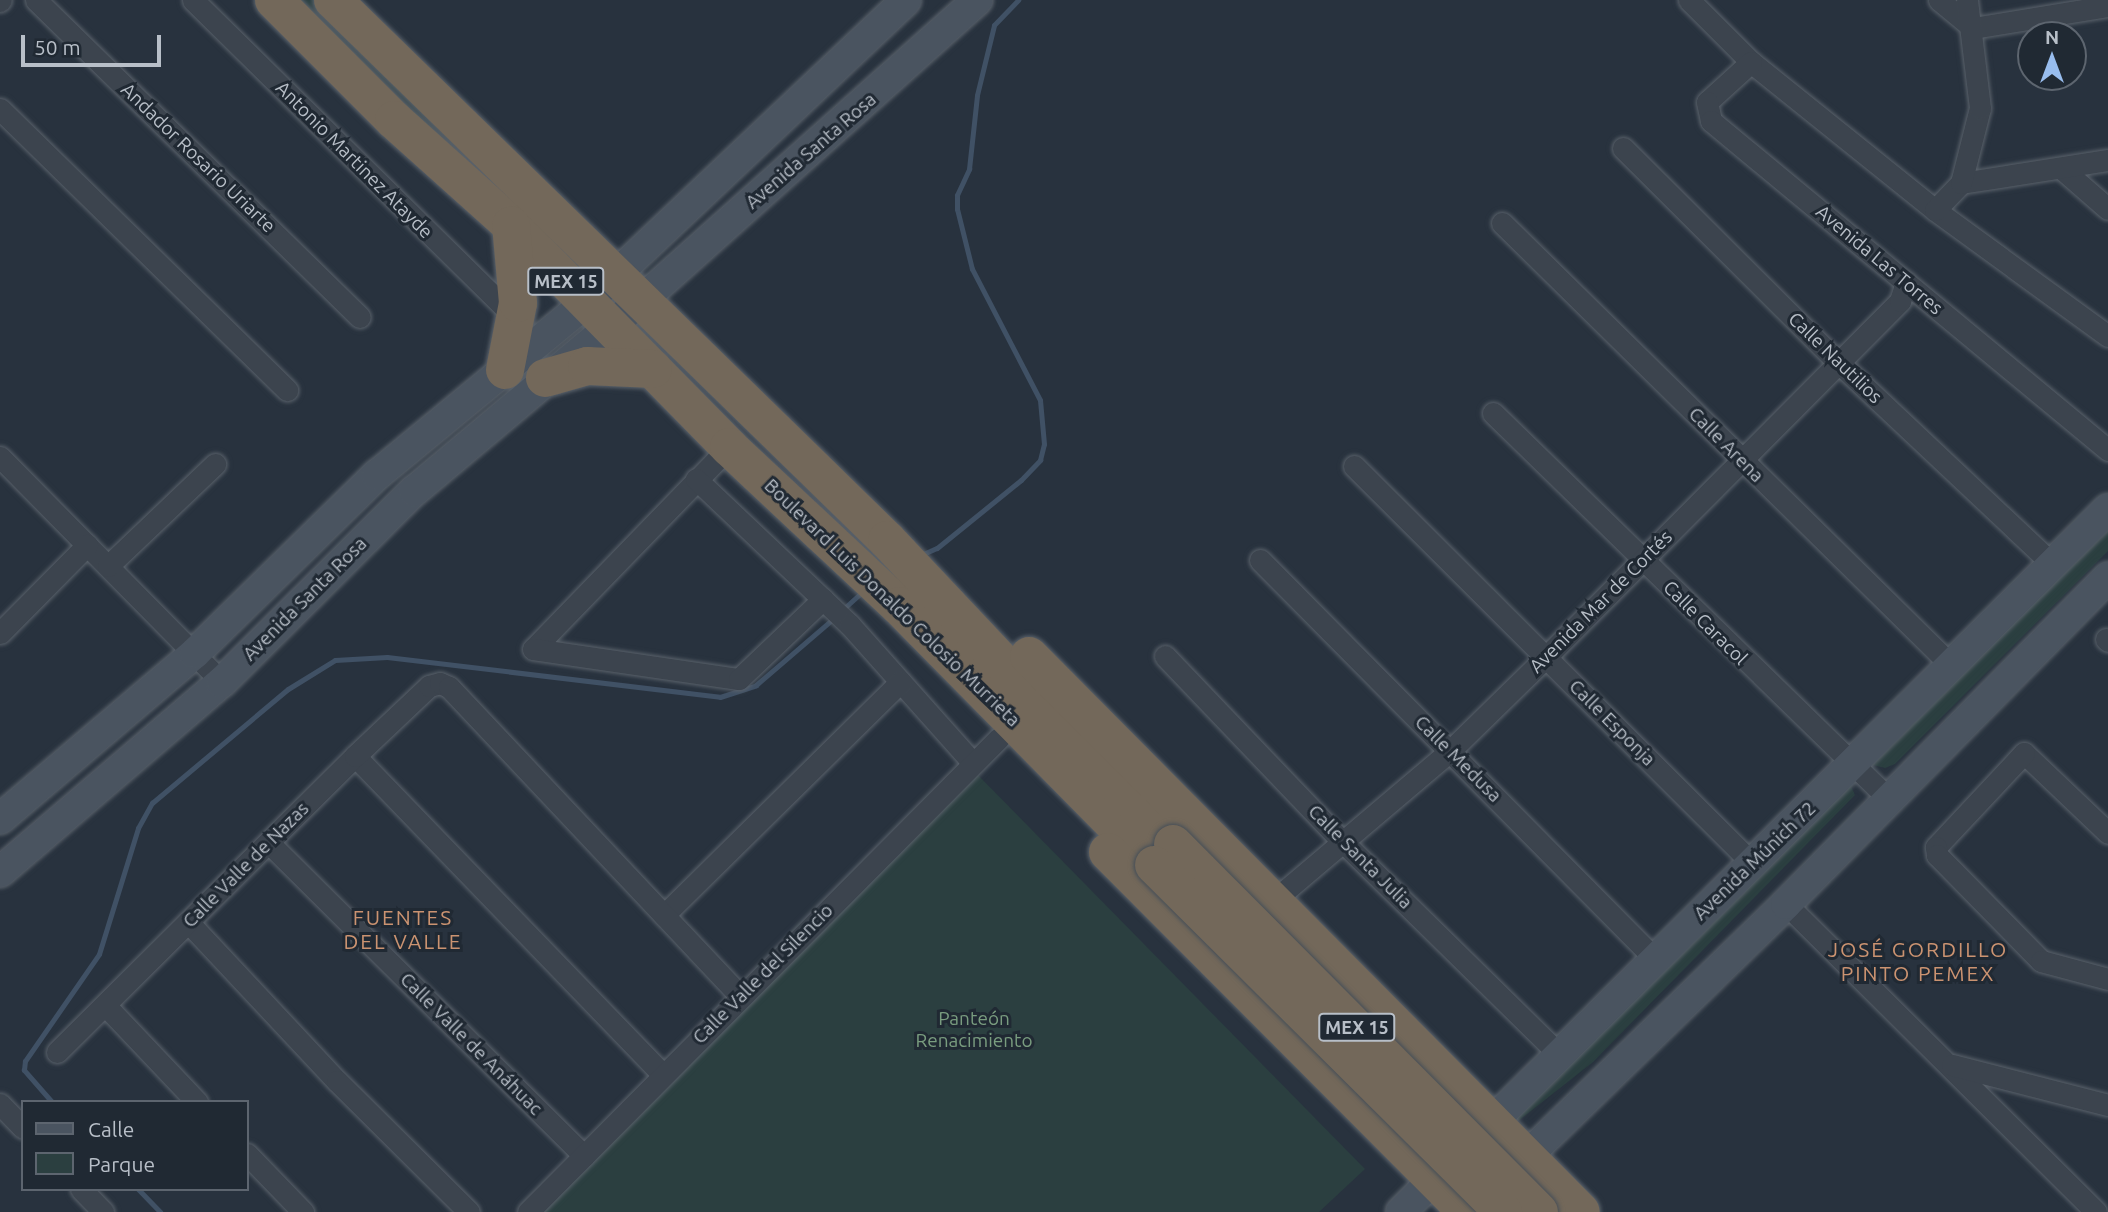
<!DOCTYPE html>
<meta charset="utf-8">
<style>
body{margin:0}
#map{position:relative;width:2108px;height:1212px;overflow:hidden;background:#28323e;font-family:Ubuntu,sans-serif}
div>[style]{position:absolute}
.green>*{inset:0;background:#2b3f40}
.stream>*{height:5px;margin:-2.5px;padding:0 2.5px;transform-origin:2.5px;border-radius:2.5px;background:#405165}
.roads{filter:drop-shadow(0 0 2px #5a626b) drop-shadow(0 0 2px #5a626b)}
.street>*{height:21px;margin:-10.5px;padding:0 10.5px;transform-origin:10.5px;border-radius:10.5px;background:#3c444e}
.secondary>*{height:30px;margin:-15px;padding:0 15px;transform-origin:15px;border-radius:15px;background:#4a5460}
.highway>*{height:38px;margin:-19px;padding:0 19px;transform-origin:19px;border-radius:19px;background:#73685a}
.bridges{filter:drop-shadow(0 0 2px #464f58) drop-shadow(0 0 2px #464f58)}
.highway-bridge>*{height:38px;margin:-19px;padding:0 19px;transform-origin:19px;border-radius:19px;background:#73685a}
span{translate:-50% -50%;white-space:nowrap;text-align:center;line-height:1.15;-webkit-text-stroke:6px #202933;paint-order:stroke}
.shield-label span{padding:2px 5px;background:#202933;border:2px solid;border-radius:5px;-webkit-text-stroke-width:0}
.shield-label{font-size:18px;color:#b8bfc8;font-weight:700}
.street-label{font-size:19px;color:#b8bfc8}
.park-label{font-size:19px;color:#799c7f}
.neighbourhood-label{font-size:21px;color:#cb9371;letter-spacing:2px}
.legend{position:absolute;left:21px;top:1100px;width:228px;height:91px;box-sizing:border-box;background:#202933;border:2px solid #5d656f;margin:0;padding:9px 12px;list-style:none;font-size:21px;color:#b8bfc8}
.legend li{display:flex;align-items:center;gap:14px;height:35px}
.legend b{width:35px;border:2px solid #5d656f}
.north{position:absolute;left:2017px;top:21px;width:70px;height:70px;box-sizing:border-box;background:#202933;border:2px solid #5d656f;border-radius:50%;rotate:0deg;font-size:19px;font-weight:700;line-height:28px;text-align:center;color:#b8bfc8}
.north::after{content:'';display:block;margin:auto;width:24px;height:32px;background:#98bdee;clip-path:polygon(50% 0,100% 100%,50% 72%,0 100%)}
.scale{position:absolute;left:21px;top:35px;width:140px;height:32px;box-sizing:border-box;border:4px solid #b8bfc8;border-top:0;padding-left:9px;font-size:21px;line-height:24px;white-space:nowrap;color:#b8bfc8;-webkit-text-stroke:5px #202933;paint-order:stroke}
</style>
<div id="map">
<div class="green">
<i style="clip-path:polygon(293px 0,315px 0,533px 225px)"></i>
<i style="clip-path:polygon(2108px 517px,2108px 551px,1895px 764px,1885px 768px,1869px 764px)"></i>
<i style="clip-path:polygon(975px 772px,1365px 1169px,1319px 1212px,537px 1212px)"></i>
<i style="clip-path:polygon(1847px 777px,1855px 795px,1593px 1062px,1508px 1129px,1499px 1130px)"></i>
</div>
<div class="stream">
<i style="left:921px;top:555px;width:17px;rotate:-24deg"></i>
<i style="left:937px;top:548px;width:108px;rotate:-39deg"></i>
<i style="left:1021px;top:480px;width:28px;rotate:-46deg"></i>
<i style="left:1040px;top:460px;width:16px;rotate:-76deg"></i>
<i style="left:1044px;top:444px;width:44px;rotate:-95.2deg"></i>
<i style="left:1040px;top:400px;width:148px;rotate:-117.4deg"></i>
<i style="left:972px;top:269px;width:62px;rotate:-104deg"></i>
<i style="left:957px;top:209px;width:14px;rotate:-90deg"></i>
<i style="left:957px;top:195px;width:29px;rotate:-65deg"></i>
<i style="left:969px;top:169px;width:74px;rotate:-83.8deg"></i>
<i style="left:977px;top:95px;width:72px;rotate:-76.3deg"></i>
<i style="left:994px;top:25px;width:35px;rotate:-46deg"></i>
<i style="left:841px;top:611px;width:28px;rotate:-42deg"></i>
<i style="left:52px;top:1102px;width:43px;rotate:-131.2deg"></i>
<i style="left:24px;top:1070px;width:9px;rotate:-84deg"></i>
<i style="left:25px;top:1061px;width:130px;rotate:-55.3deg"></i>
<i style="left:99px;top:954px;width:132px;rotate:-72.8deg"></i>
<i style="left:138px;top:828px;width:29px;rotate:-61deg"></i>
<i style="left:152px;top:803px;width:177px;rotate:-40deg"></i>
<i style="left:288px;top:689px;width:55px;rotate:-31.7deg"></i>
<i style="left:335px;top:660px;width:52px;rotate:-3.3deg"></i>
<i style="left:387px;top:657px;width:335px;rotate:6.8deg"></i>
<i style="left:720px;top:697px;width:38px;rotate:-18deg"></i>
<i style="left:756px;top:685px;width:103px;rotate:-40.7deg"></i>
<i style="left:138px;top:1189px;width:32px;rotate:46deg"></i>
</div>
<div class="roads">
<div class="street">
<i style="left:36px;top:0;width:453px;rotate:44.4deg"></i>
<i style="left:193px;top:0;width:454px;rotate:44.6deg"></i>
<i style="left:1689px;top:0;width:88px;rotate:45deg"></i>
<i style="left:1751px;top:62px;width:236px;rotate:38.8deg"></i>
<i style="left:1935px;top:210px;width:214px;rotate:36.1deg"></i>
<i style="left:1939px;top:0;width:44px;rotate:39.5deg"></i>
<i style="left:1973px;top:28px;width:137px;rotate:-9.3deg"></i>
<i style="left:0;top:1px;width:1px;rotate:-45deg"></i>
<i style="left:1751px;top:62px;width:59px;rotate:137.7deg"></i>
<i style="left:1707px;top:102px;width:19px;rotate:78deg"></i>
<i style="left:1711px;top:121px;width:516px;rotate:39.65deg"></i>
<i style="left:0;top:109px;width:402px;rotate:44.4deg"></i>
<i style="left:1623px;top:148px;width:302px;rotate:44.9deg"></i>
<i style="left:1837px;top:361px;width:294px;rotate:43.3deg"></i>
<i style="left:2061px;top:168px;width:62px;rotate:41.1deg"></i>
<i style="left:1961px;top:183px;width:149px;rotate:-8.9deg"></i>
<i style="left:1935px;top:210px;width:37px;rotate:-46deg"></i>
<i style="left:1961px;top:183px;width:77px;rotate:-75.8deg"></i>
<i style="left:1980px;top:108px;width:109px;rotate:-96.9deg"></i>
<i style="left:1502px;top:223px;width:631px;rotate:44.55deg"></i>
<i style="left:1493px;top:413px;width:554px;rotate:44.27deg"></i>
<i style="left:729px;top:447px;width:281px;rotate:134.1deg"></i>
<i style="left:533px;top:649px;width:208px;rotate:8.3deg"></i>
<i style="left:739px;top:679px;width:116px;rotate:-43.6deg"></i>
<i style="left:0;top:457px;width:316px;rotate:45.4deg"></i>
<i style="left:1354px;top:466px;width:561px;rotate:44.93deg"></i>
<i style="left:696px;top:479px;width:212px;rotate:43.5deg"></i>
<i style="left:850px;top:625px;width:185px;rotate:48.3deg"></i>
<i style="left:1260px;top:560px;width:561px;rotate:45.29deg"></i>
<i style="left:108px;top:566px;width:148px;rotate:-43.6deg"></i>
<i style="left:0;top:633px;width:124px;rotate:-45.3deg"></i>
<i style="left:2106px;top:639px;width:3px;rotate:45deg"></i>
<i style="left:1165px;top:656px;width:256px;rotate:46.3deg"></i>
<i style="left:1342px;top:841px;width:304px;rotate:44.5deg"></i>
<i style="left:355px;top:756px;width:443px;rotate:46deg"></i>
<i style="left:2108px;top:833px;width:116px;rotate:-136.4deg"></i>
<i style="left:2024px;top:753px;width:129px;rotate:133.1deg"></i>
<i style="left:1936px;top:847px;width:8px;rotate:83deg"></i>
<i style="left:1937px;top:855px;width:148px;rotate:45.5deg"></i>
<i style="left:2041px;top:961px;width:69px;rotate:15deg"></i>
<i style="left:269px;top:843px;width:444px;rotate:44.8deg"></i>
<i style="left:1273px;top:901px;width:232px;rotate:-40.3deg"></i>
<i style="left:1450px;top:751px;width:134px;rotate:-44.4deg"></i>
<i style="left:1546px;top:657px;width:502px;rotate:-45.16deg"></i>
<i style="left:1900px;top:301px;width:20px;rotate:-72deg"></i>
<i style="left:1786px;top:904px;width:437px;rotate:44.8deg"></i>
<i style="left:664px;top:915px;width:332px;rotate:-44.6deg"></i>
<i style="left:188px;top:922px;width:218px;rotate:46.9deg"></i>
<i style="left:337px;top:1081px;width:186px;rotate:44.8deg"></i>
<i style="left:105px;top:1005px;width:134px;rotate:46.5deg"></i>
<i style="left:57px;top:1052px;width:420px;rotate:-44.8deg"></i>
<i style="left:355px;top:756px;width:102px;rotate:-43.4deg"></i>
<i style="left:429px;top:686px;width:11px;rotate:-15deg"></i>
<i style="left:440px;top:683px;width:10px;rotate:24deg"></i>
<i style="left:449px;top:687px;width:424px;rotate:46.7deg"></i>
<i style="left:1952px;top:1065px;width:161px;rotate:14.4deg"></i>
<i style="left:0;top:1104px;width:33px;rotate:46deg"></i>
<i style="left:247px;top:1154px;width:81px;rotate:46deg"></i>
<i style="left:81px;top:1189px;width:32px;rotate:46deg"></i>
<i style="left:528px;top:1212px;width:668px;rotate:-45.18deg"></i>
</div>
<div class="secondary">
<i style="left:0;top:819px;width:256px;rotate:-40.4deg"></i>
<i style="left:195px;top:653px;width:255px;rotate:-44.4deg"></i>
<i style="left:377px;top:475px;width:272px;rotate:-39.5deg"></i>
<i style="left:587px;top:302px;width:439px;rotate:-43.4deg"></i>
<i style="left:0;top:872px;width:292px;rotate:-40.6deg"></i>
<i style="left:222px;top:682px;width:271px;rotate:-44.9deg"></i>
<i style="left:414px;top:491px;width:297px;rotate:-40deg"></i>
<i style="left:642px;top:300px;width:450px;rotate:-41.8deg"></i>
<i style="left:1490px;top:1124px;width:872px;rotate:-44.86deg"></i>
<i style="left:1525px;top:1158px;width:364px;rotate:-44.2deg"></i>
<i style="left:1786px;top:904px;width:459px;rotate:-45.4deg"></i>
<i style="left:1401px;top:1212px;width:45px;rotate:-45deg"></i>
</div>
<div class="highway">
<i style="left:274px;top:0;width:170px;rotate:45deg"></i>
<i style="left:394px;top:120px;width:157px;rotate:41.9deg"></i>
<i style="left:511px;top:225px;width:311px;rotate:45.5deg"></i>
<i style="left:729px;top:447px;width:233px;rotate:43.1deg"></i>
<i style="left:899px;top:606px;width:363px;rotate:45.4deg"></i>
<i style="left:333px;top:0;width:774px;rotate:44.27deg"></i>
<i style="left:887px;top:540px;width:417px;rotate:46.7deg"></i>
<i style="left:505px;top:370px;width:68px;rotate:-79deg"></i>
<i style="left:518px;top:303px;width:78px;rotate:-95.1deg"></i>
<i style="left:545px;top:378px;width:44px;rotate:-15.9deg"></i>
<i style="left:587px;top:366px;width:66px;rotate:2.6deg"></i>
<i style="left:1029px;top:656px;width:783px;rotate:45.21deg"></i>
<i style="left:1108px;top:852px;width:508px;rotate:45.08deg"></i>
</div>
</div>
<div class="bridges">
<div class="highway-bridge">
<i style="left:1173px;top:844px;width:519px;rotate:45.16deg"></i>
<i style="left:1154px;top:865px;width:492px;rotate:44.8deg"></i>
</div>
</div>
<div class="shield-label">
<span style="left:566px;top:281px">MEX 15</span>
<span style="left:1357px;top:1027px">MEX 15</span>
</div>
<div class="street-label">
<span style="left:811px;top:151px;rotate:-41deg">Avenida Santa Rosa</span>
<span style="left:198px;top:158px;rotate:44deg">Andador Rosario Uriarte</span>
<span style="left:354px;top:160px;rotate:45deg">Antonio Martinez Atayde</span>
<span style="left:1879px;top:260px;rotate:40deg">Avenida Las Torres</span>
<span style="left:1835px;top:358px;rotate:44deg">Calle Nautilios</span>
<span style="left:1726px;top:445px;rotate:45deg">Calle Arena</span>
<span style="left:305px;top:599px;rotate:-45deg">Avenida Santa Rosa</span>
<span style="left:1601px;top:602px;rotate:-45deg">Avenida Mar de Cortés</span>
<span style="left:892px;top:603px;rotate:44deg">Boulevard Luis Donaldo Colosio Murrieta</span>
<span style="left:1705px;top:623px;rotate:45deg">Calle Caracol</span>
<span style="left:1612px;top:723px;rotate:45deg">Calle Esponja</span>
<span style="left:1458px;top:759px;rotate:45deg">Calle Medusa</span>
<span style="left:1360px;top:857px;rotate:45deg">Calle Santa Julia</span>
<span style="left:1755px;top:861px;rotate:-44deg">Avenida Múnich 72</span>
<span style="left:246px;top:865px;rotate:-45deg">Calle Valle de Nazas</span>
<span style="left:763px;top:974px;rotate:-45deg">Calle Valle del Silencio</span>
<span style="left:471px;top:1044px;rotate:45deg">Calle Valle de Anáhuac</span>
</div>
<div class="park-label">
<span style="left:974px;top:1030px">Panteón<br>Renacimiento</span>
</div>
<div class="neighbourhood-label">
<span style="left:403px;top:929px">FUENTES<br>DEL VALLE</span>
<span style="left:1918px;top:961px">JOSÉ GORDILLO<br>PINTO PEMEX</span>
</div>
<ul class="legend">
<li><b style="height:9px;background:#4a5460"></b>Calle</li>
<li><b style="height:19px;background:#2b3f40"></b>Parque</li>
</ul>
<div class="north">N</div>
<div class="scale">50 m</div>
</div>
